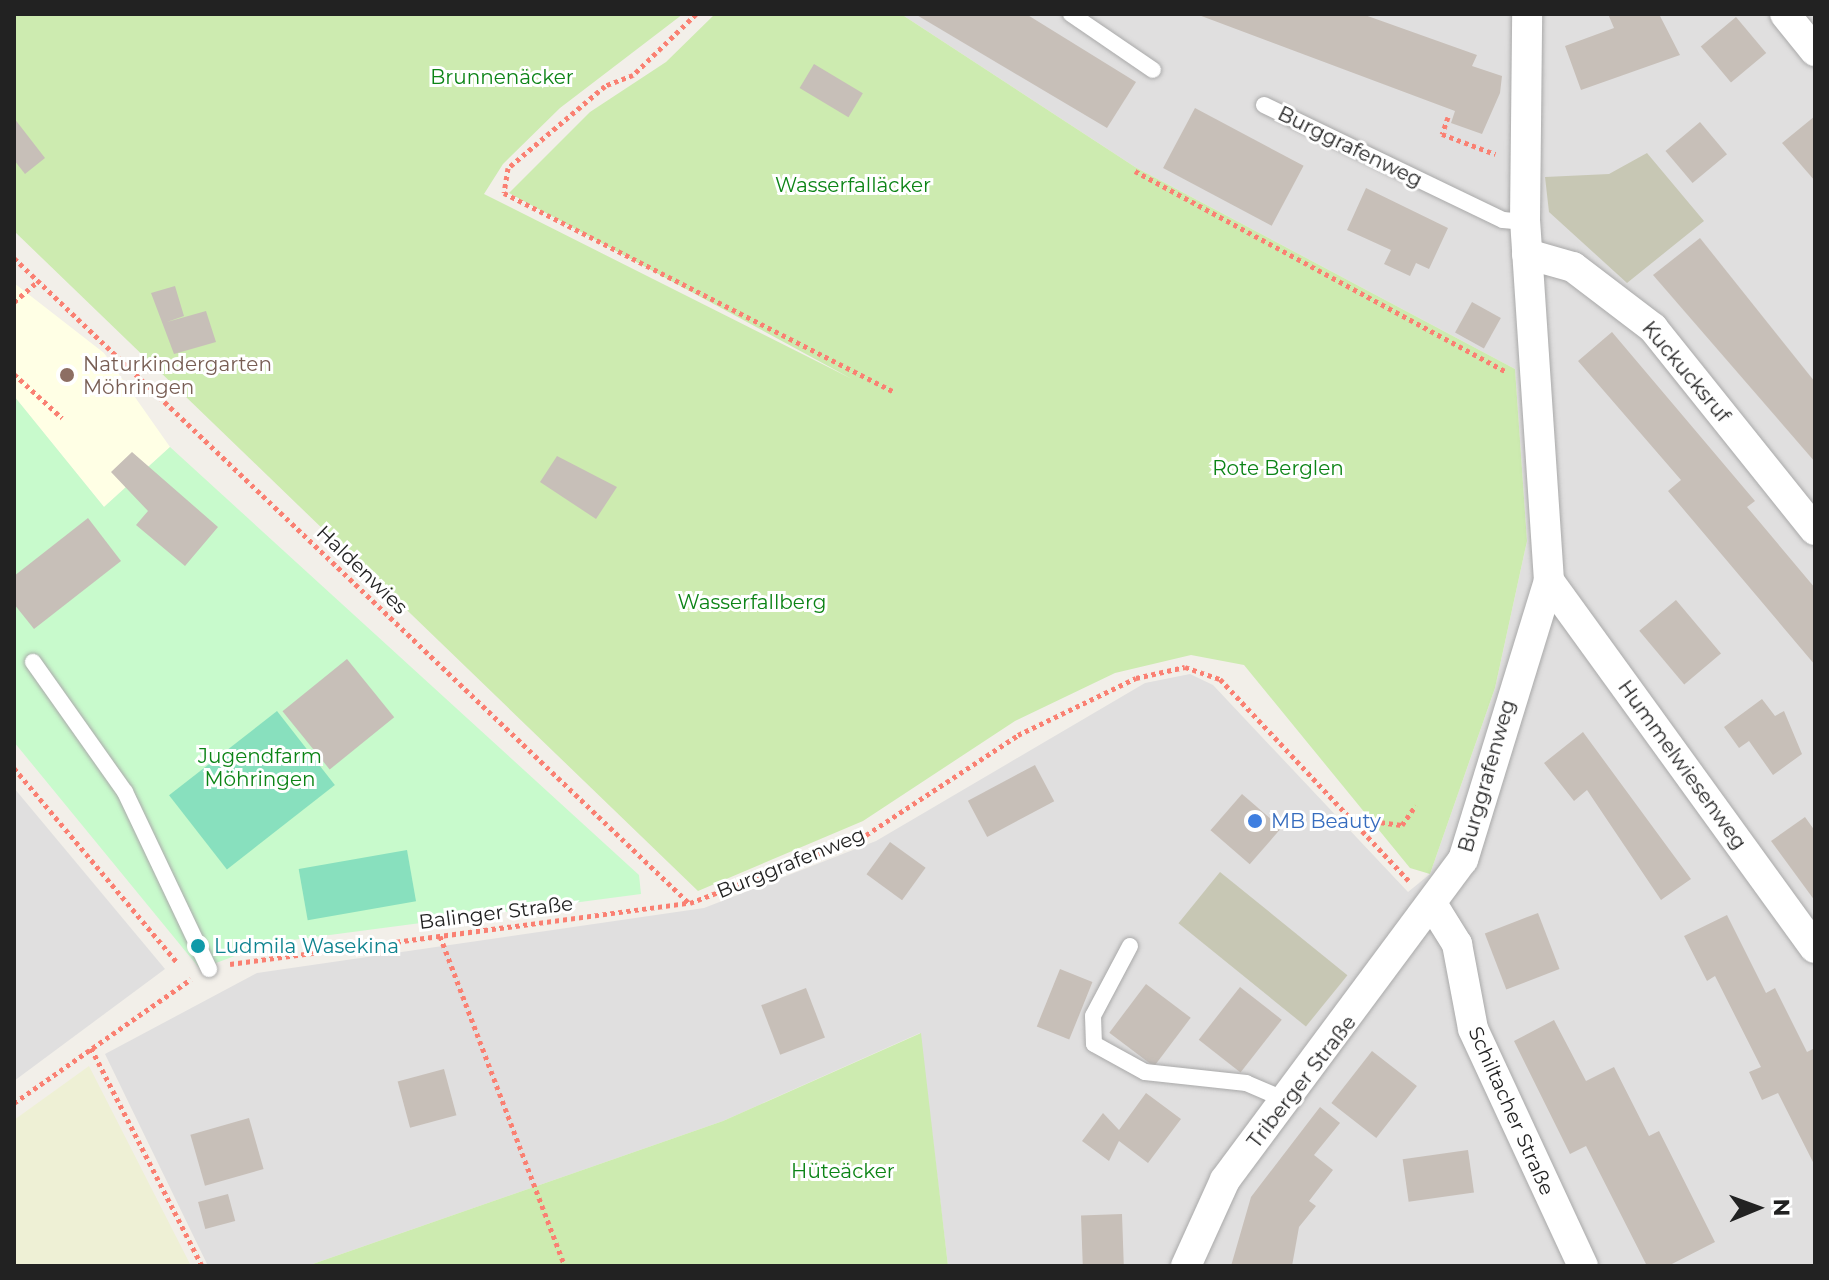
<!DOCTYPE html>
<meta charset="utf-8">
<style>
body{margin:0}
#map{position:relative;width:1829px;height:1280px;overflow:hidden;background:#f2efe9;font-family:Montserrat,sans-serif}
div>[style]{position:absolute}
.residential>*{inset:0;background:#e0dfdf}
.education>*{inset:0;background:#ffffe5}
.construction>*{inset:0;background:#c7c7b4;transform-origin:0 0}
.farmland>*{inset:0;background:#eef0d5}
.grass>*{inset:0;background:#cdebb0}
.park>*{inset:0;background:#c8facc}
.pitch>*{inset:0;background:#88e0be;transform-origin:0 0}
.building>*{inset:0;background:#c7bfb8;transform-origin:0 0}
.path>*{height:5px;margin-top:-2.5px;transform-origin:0;background:repeating-linear-gradient(90deg,#fa8072 0 4px,transparent 0 8px)}
.roads{filter:drop-shadow(0 0 2px #a9a9a9) drop-shadow(0 0 2px #a9a9a9)}
.service>*{height:16px;margin:-8px;padding:0 8px;transform-origin:8px;border-radius:8px;background:#fff}
.minor>*{height:30px;margin:-15px;padding:0 15px;transform-origin:15px;border-radius:15px;background:#fff}
.dots>*{width:22px;height:22px;translate:-50% -50%;box-sizing:border-box;border:4px solid #fff;border-radius:50%}
span{translate:-50% -50%;white-space:nowrap;text-align:center;line-height:1.15;-webkit-text-stroke:6px #fff;paint-order:stroke}
.park-label{font-size:20px;color:#0c8416}
.street-label{font-size:20px;color:#222}
.education-label{font-size:20px;color:#785e54}
.left{translate:0 -50%;text-align:left}
.shop-label{font-size:20px;color:#366cbe}
.culture-label{font-size:20px;color:#0d838f}
.frame{position:absolute;inset:0;border:16px solid #222;pointer-events:none}
.north{position:absolute;left:1717px;top:1168px;width:80px;height:80px;-webkit-text-stroke:6px #fff;paint-order:stroke;rotate:89deg;font-size:22px;font-weight:700;line-height:32px;text-align:center;color:#222}
.north::after{content:'';display:block;margin:auto;width:28px;height:36px;background:#222;clip-path:polygon(50% 0,100% 100%,50% 72%,0 100%)}
</style>
<div id="map">
<div class="residential">
<i style="clip-path:polygon(901px 14px,1815px 14px,1815px 1266px,948px 1266px,920px 1033px,723px 1121px,307px 1266px,208px 1266px,105px 1054px,257px 973px,704px 908px,876px 841px,1145px 683px,1190px 674px,1213px 685px,1408px 892px,1430px 874px,1495px 688px,1527px 541px,1515px 369px,1135px 167px)"></i>
<i style="clip-path:polygon(14px 788px,165px 969px,14px 1081px)"></i>
</div>
<div class="education">
<i style="clip-path:polygon(14px 283px,104px 353px,170px 447px,104px 507px,14px 396px)"></i>
</div>
<div class="construction">
<i style="clip-path:polygon(1647px 153px,1704px 221px,1627px 283px,1549px 212px,1545px 177px,1609px 174px)"></i>
<i style="left:1220px;top:872px;width:164px;height:66px;rotate:39deg"></i>
</div>
<div class="farmland">
<i style="clip-path:polygon(89px 1066px,191px 1266px,14px 1266px,14px 1120px)"></i>
</div>
<div class="grass">
<i style="clip-path:polygon(14px 14px,683px 14px,560px 108px,503px 164px,484px 194px,852px 379px,509px 193px,590px 112px,666px 62px,715px 14px,901px 14px,1135px 167px,1515px 369px,1527px 541px,1495px 688px,1430px 874px,1410px 868px,1244px 665px,1191px 655px,1115px 673px,1015px 721px,863px 821px,698px 891px,14px 231px)"></i>
<i style="clip-path:polygon(921px 1033px,948px 1266px,307px 1266px,723px 1121px)"></i>
</div>
<div class="park">
<i style="clip-path:polygon(14px 396px,104px 507px,170px 447px,639px 875px,641px 894px,269px 943px,200px 969px,14px 742px)"></i>
</div>
<div class="pitch">
<i style="left:277px;top:711px;width:94px;height:137px;rotate:52deg"></i>
<i style="left:407px;top:850px;width:52px;height:110px;rotate:80deg"></i>
</div>
<div class="building">
<i style="clip-path:polygon(915px 14px,1026px 14px,1136px 82px,1107px 128px)"></i>
<i style="clip-path:polygon(1196px 14px,1362px 14px,1477px 55px,1472px 66px,1502px 76px,1500px 93px,1482px 134px,1451px 123px,1455px 111px)"></i>
<i style="clip-path:polygon(1608px 14px,1659px 14px,1680px 55px,1581px 90px,1565px 46px,1614px 28px)"></i>
<i style="left:1736px;top:17px;width:47px;height:46px;rotate:50deg"></i>
<i style="left:814px;top:64px;width:57px;height:28px;rotate:31deg"></i>
<i style="left:1195px;top:108px;width:123px;height:68px;rotate:28deg"></i>
<i style="clip-path:polygon(1815px 116px,1815px 181px,1782px 143px)"></i>
<i style="clip-path:polygon(14px 118px,45px 158px,25px 174px,14px 160px)"></i>
<i style="left:1700px;top:122px;width:42px;height:45px;rotate:50deg"></i>
<i style="clip-path:polygon(1366px 188px,1448px 228px,1429px 269px,1416px 263px,1410px 276px,1384px 264px,1391px 250px,1347px 230px)"></i>
<i style="clip-path:polygon(1700px 238px,1815px 382px,1815px 462px,1653px 275px)"></i>
<i style="clip-path:polygon(175px 286px,184px 316px,167px 322px,206px 311px,216px 342px,174px 354px,151px 293px)"></i>
<i style="left:1472px;top:302px;width:33px;height:35px;rotate:29deg"></i>
<i style="clip-path:polygon(1612px 332px,1755px 501px,1747px 507px,1815px 588px,1815px 665px,1668px 491px,1681px 480px,1578px 361px)"></i>
<i style="clip-path:polygon(132px 452px,218px 527px,185px 566px,136px 525px,148px 511px,111px 472px)"></i>
<i style="clip-path:polygon(557px 456px,617px 487px,596px 519px,540px 482px)"></i>
<i style="clip-path:polygon(88px 518px,121px 561px,34px 629px,14px 604px,14px 576px)"></i>
<i style="left:1676px;top:600px;width:70px;height:48px;rotate:50deg"></i>
<i style="left:347px;top:659px;width:75px;height:83px;rotate:51deg"></i>
<i style="clip-path:polygon(1762px 699px,1775px 716px,1784px 711px,1802px 754px,1773px 775px,1749px 741px,1739px 748px,1724px 727px)"></i>
<i style="clip-path:polygon(1583px 732px,1691px 879px,1661px 900px,1587px 790px,1574px 801px,1544px 763px)"></i>
<i style="left:1035px;top:765px;width:41px;height:76px;rotate:62deg"></i>
<i style="left:1242px;top:794px;width:52px;height:48px;rotate:41deg"></i>
<i style="clip-path:polygon(1805px 817px,1815px 831px,1815px 901px,1771px 841px)"></i>
<i style="left:890px;top:842px;width:44px;height:40px;rotate:36deg"></i>
<i style="left:1538px;top:913px;width:60px;height:57px;rotate:69deg"></i>
<i style="clip-path:polygon(1727px 915px,1766px 993px,1775px 988px,1807px 1052px,1815px 1048px,1815px 1166px,1778px 1093px,1762px 1100px,1749px 1072px,1761px 1067px,1715px 976px,1707px 981px,1684px 936px)"></i>
<i style="left:1060px;top:969px;width:35px;height:62px;rotate:22deg"></i>
<i style="left:1146px;top:984px;width:56px;height:61px;rotate:37deg"></i>
<i style="left:1240px;top:987px;width:53px;height:67px;rotate:38deg"></i>
<i style="left:806px;top:988px;width:53px;height:48px;rotate:69deg"></i>
<i style="clip-path:polygon(1554px 1020px,1586px 1081px,1614px 1067px,1649px 1136px,1659px 1131px,1715px 1242px,1668px 1266px,1647px 1266px,1586px 1146px,1570px 1154px,1514px 1041px)"></i>
<i style="left:1372px;top:1051px;width:57px;height:66px;rotate:38deg"></i>
<i style="left:444px;top:1069px;width:48px;height:48px;rotate:75deg"></i>
<i style="clip-path:polygon(1146px 1093px,1181px 1119px,1148px 1163px,1119px 1141px,1109px 1161px,1082px 1141px,1103px 1113px,1119px 1130px)"></i>
<i style="clip-path:polygon(1320px 1107px,1340px 1123px,1314px 1155px,1333px 1170px,1309px 1201px,1316px 1206px,1299px 1227px,1292px 1266px,1231px 1266px,1251px 1197px)"></i>
<i style="left:249px;top:1118px;width:53px;height:61px;rotate:74deg"></i>
<i style="left:1468px;top:1150px;width:43px;height:66px;rotate:82deg"></i>
<i style="left:228px;top:1194px;width:28px;height:31px;rotate:75deg"></i>
<i style="left:1122px;top:1214px;width:52px;height:41px;rotate:88deg"></i>
</div>
<div class="path">
<i style="left:696px;top:14px;width:88px;rotate:135.9deg"></i>
<i style="left:633px;top:75px;width:30px;rotate:159deg"></i>
<i style="left:605px;top:86px;width:127px;rotate:139.8deg"></i>
<i style="left:508px;top:168px;width:25px;rotate:99deg"></i>
<i style="left:504px;top:193px;width:436px;rotate:27deg"></i>
<i style="left:1448px;top:117px;width:18px;rotate:109deg"></i>
<i style="left:1442px;top:134px;width:57px;rotate:20.7deg"></i>
<i style="left:1135px;top:171px;width:421px;rotate:28.4deg"></i>
<i style="left:14px;top:258px;width:934px;rotate:43.7deg"></i>
<i style="left:14px;top:302px;width:30px;rotate:-41deg"></i>
<i style="left:14px;top:374px;width:65px;rotate:42.5deg"></i>
<i style="left:14px;top:768px;width:253px;rotate:50deg"></i>
<i style="left:1349px;top:818px;width:53px;rotate:7.5deg"></i>
<i style="left:1402px;top:825px;width:24px;rotate:-55deg"></i>
<i style="left:440px;top:936px;width:353px;rotate:69.3deg"></i>
<i style="left:230px;top:964px;width:464px;rotate:-7.6deg"></i>
<i style="left:690px;top:903px;width:189px;rotate:-21.1deg"></i>
<i style="left:866px;top:835px;width:182px;rotate:-33.3deg"></i>
<i style="left:1018px;top:735px;width:131px;rotate:-25.8deg"></i>
<i style="left:1136px;top:678px;width:50px;rotate:-12.7deg"></i>
<i style="left:1185px;top:667px;width:37px;rotate:19deg"></i>
<i style="left:1220px;top:679px;width:277px;rotate:46.9deg"></i>
<i style="left:91px;top:1048px;width:245px;rotate:63deg"></i>
<i style="left:14px;top:1103px;width:216px;rotate:-35deg"></i>
</div>
<div class="roads">
<div class="service">
<i style="left:1071px;top:14px;width:99px;rotate:34.3deg"></i>
<i style="left:1264px;top:105px;width:265px;rotate:25.7deg"></i>
<i style="left:1503px;top:220px;width:22px;rotate:5deg"></i>
<i style="left:33px;top:662px;width:159px;rotate:54.7deg"></i>
<i style="left:125px;top:792px;width:196px;rotate:64.6deg"></i>
<i style="left:1130px;top:946px;width:79px;rotate:117.9deg"></i>
<i style="left:1093px;top:1016px;width:28px;rotate:88deg"></i>
<i style="left:1094px;top:1044px;width:58px;rotate:28.8deg"></i>
<i style="left:1145px;top:1072px;width:102px;rotate:6.2deg"></i>
<i style="left:1246px;top:1083px;width:46px;rotate:23.2deg"></i>
</div>
<div class="minor">
<i style="left:1785px;top:14px;width:48px;rotate:51deg"></i>
<i style="left:1527px;top:254px;width:48px;rotate:15.8deg"></i>
<i style="left:1573px;top:267px;width:101px;rotate:37.3deg"></i>
<i style="left:1653px;top:328px;width:259px;rotate:51.3deg"></i>
<i style="left:1549px;top:581px;width:453px;rotate:54.1deg"></i>
<i style="left:1434px;top:907px;width:44px;rotate:58.1deg"></i>
<i style="left:1457px;top:944px;width:86px;rotate:79.3deg"></i>
<i style="left:1473px;top:1029px;width:261px;rotate:65.1deg"></i>
<i style="left:1186px;top:1266px;width:94px;rotate:-65.6deg"></i>
<i style="left:1225px;top:1180px;width:399px;rotate:-53.4deg"></i>
<i style="left:1463px;top:860px;width:292px;rotate:-72.9deg"></i>
<i style="left:1549px;top:581px;width:360px;rotate:-93.8deg"></i>
<i style="left:1525px;top:222px;width:208px;rotate:-89.4deg"></i>
</div>
</div>
<div class="dots">
<i style="left:67px;top:375px;background:#8d6e63"></i>
<i style="left:1255px;top:821px;background:#3f7fe0"></i>
<i style="left:198px;top:946px;background:#0f9aa8"></i>
</div>
<div class="park-label">
<span style="left:502px;top:77px">Brunnenäcker</span>
<span style="left:853px;top:185px">Wasserfalläcker</span>
<span style="left:1278px;top:468px">Rote Berglen</span>
<span style="left:752px;top:602px">Wasserfallberg</span>
<span style="left:260px;top:768px">Jugendfarm<br>Möhringen</span>
<span style="left:843px;top:1171px">Hüteäcker</span>
</div>
<div class="street-label">
<span style="left:1350px;top:147px;rotate:26deg">Burggrafenweg</span>
<span style="left:1686px;top:372px;rotate:50deg">Kuckucksruf</span>
<span style="left:362px;top:570px;rotate:44deg">Haldenwies</span>
<span style="left:1682px;top:765px;rotate:54deg">Hummelwiesenweg</span>
<span style="left:1487px;top:776px;rotate:-74deg">Burggrafenweg</span>
<span style="left:791px;top:863px;rotate:-22deg">Burggrafenweg</span>
<span style="left:496px;top:913px;rotate:-7deg">Balinger Straße</span>
<span style="left:1302px;top:1082px;rotate:-52deg">Triberger Straße</span>
<span style="left:1511px;top:1111px;rotate:66deg">Schiltacher Straße</span>
</div>
<div class="education-label">
<span class="left" style="left:83px;top:376px">Naturkindergarten<br>Möhringen</span>
</div>
<div class="shop-label">
<span class="left" style="left:1271px;top:821px">MB Beauty</span>
</div>
<div class="culture-label">
<span class="left" style="left:214px;top:946px">Ludmila Wasekina</span>
</div>
<div class="frame"></div>
<div class="north">N</div>
</div>
